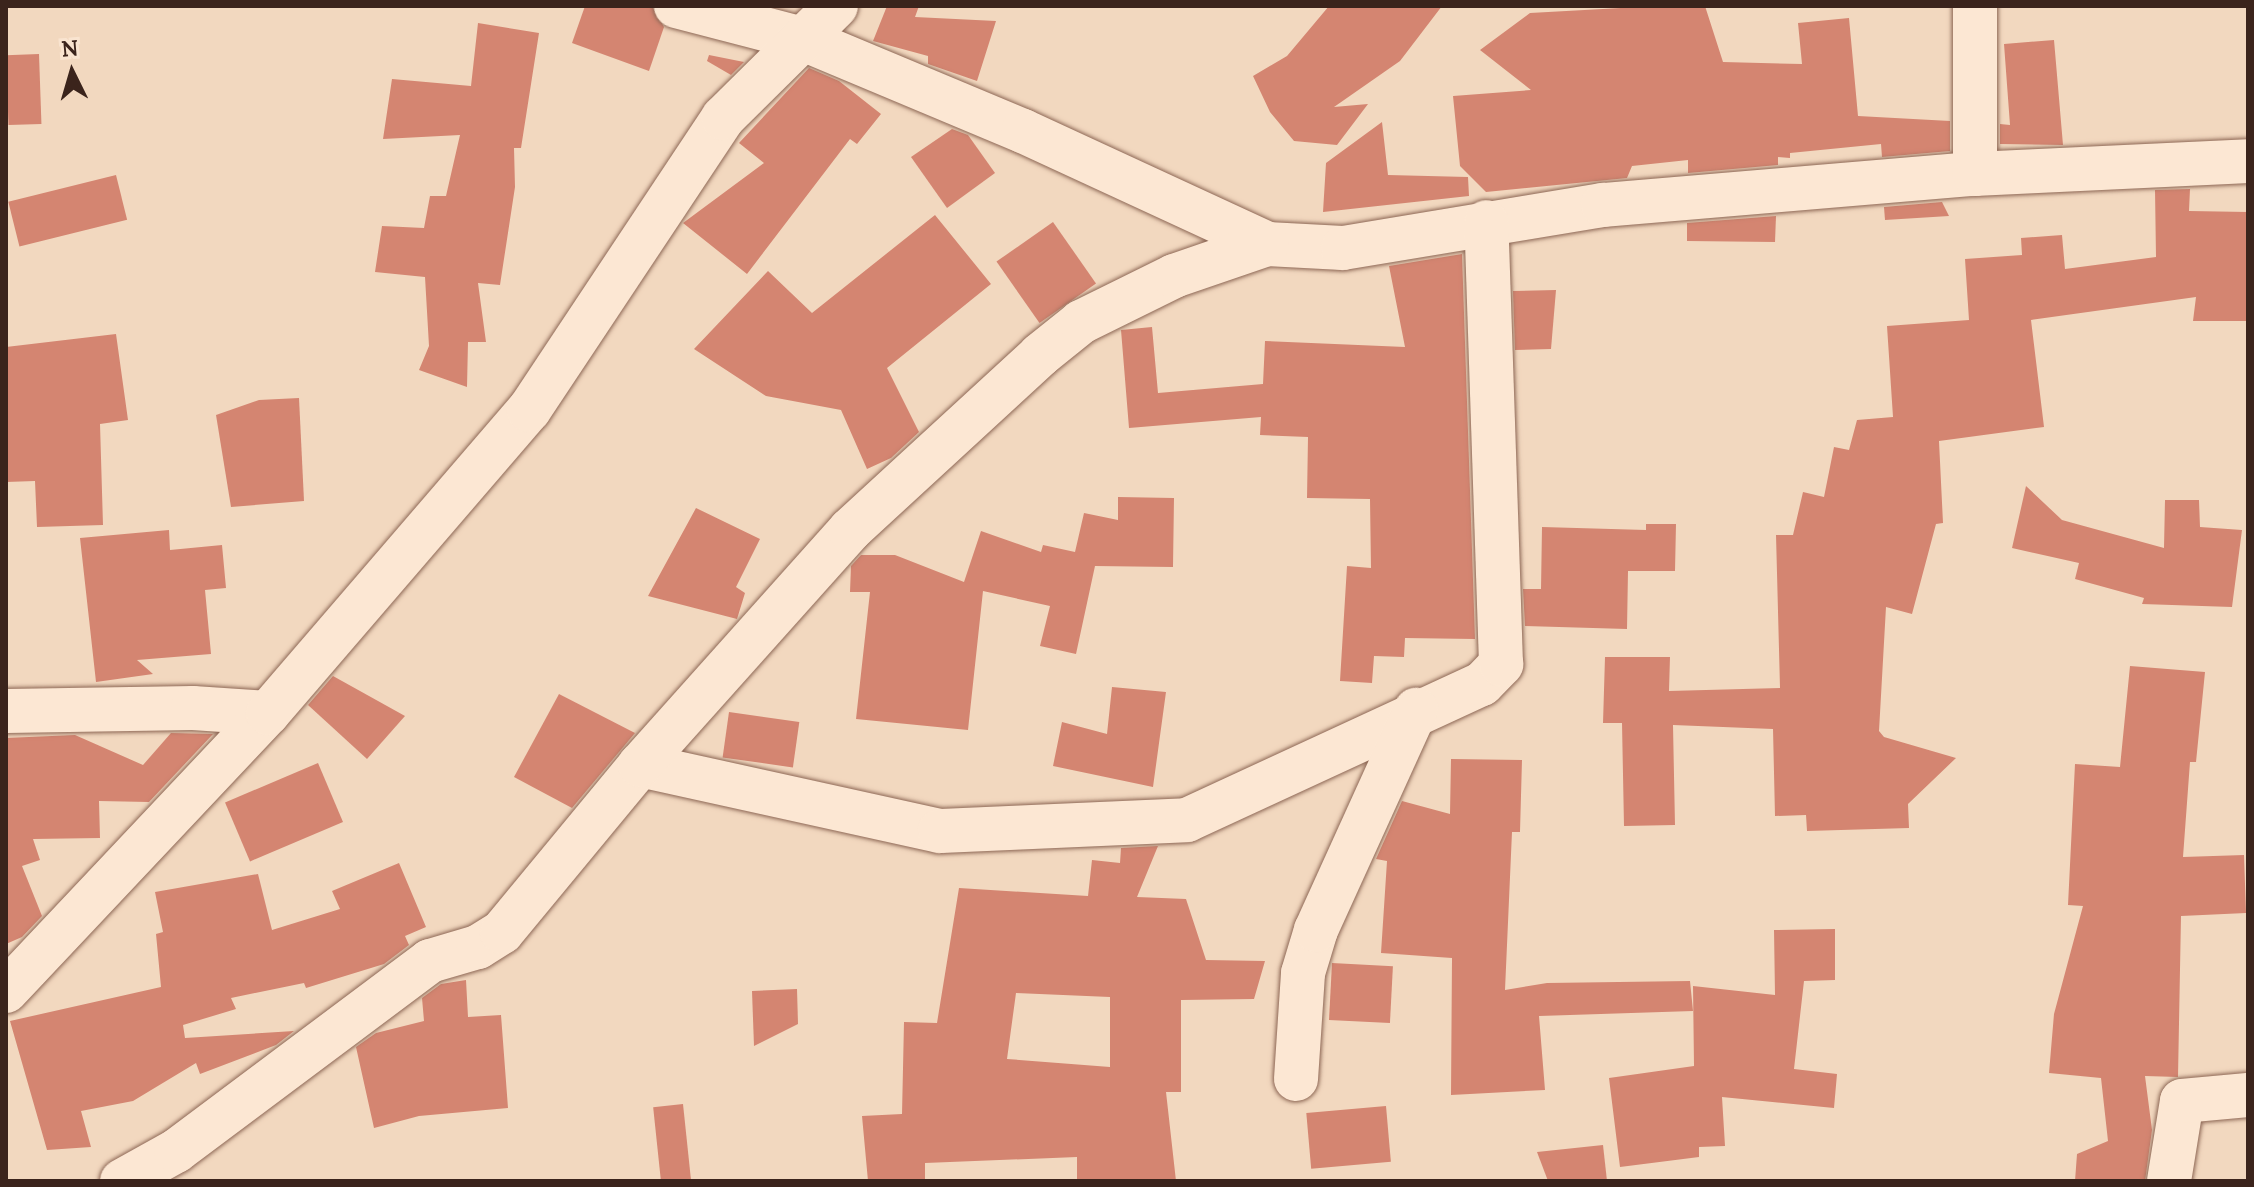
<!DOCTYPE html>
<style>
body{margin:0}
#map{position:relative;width:2254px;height:1187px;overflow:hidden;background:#f2d8bf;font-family:Lora,serif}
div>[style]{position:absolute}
.building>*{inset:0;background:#d48571;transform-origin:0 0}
.roads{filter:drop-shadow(0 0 2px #8d6755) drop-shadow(0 0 2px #8d6755)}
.street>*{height:44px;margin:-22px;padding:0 22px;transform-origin:22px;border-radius:22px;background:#fce7d3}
span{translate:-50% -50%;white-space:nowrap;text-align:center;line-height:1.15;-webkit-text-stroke:8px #f9e4d0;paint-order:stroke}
.frame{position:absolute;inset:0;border:8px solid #3b241c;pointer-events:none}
.north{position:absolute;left:32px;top:32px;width:80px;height:80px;-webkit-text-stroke:6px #f9e4d0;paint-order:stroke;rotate:355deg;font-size:22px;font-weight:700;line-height:32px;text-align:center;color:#3b241c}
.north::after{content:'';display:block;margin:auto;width:28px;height:36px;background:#3b241c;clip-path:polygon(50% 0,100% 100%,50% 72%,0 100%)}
</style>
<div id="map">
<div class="building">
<i style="clip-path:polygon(585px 6px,652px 6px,664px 27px,649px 71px,572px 43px)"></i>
<i style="clip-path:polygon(887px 6px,919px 6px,915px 17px,996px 21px,977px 81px,928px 64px,928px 56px,873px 41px)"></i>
<i style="clip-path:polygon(1329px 6px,1442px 6px,1400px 61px,1334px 107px,1368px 104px,1337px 145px,1294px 141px,1270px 112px,1253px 76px,1287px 56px)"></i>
<i style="clip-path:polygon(1657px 6px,1705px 6px,1723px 62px,1802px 64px,1798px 23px,1849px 18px,1858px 116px,1950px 121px,1950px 151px,1882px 157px,1881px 144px,1790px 153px,1790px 158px,1778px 157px,1778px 165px,1688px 173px,1688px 160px,1632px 166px,1627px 178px,1486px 192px,1460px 166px,1453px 96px,1531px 90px,1480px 50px,1530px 13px)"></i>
<i style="clip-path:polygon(478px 23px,539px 33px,521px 148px,514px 148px,515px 187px,500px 285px,478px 283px,486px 342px,468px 342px,467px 387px,419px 370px,429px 346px,425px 277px,375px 272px,382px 226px,424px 228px,430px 196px,446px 196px,460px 135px,383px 139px,392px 79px,471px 86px)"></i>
<i style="clip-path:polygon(2054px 40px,2063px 145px,2000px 144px,2000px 124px,2010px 125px,2004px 44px)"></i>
<i style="left:39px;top:54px;width:70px;height:33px;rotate:88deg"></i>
<i style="clip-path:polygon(709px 55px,744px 62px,731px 75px,707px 61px)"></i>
<i style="clip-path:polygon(809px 68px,839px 81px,881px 114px,857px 144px,850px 139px,747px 274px,683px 223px,764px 163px,739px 143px)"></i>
<i style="clip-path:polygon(1382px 122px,1388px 175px,1468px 177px,1469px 196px,1323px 212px,1326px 163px)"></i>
<i style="clip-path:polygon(952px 129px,968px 135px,995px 173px,947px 208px,911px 157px)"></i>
<i style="left:116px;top:175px;width:46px;height:111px;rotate:76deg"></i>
<i style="clip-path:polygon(2190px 189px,2189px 211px,2248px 212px,2248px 321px,2193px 321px,2196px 297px,2031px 320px,2044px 427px,1939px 441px,1943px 523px,1936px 524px,1912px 614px,1886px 607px,1879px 731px,1884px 737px,1956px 758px,1908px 804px,1909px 828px,1807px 831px,1806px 815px,1775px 816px,1773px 729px,1673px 725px,1675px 825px,1624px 826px,1622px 723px,1603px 723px,1605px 657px,1670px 657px,1669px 691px,1780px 688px,1776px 535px,1793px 535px,1803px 492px,1824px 497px,1834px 447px,1849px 450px,1857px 420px,1893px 417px,1887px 326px,1969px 320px,1965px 259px,2022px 255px,2021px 238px,2062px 235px,2065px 269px,2156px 257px,2155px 190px)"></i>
<i style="clip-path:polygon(1942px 202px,1949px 216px,1885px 220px,1884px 207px)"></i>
<i style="clip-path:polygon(935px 215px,991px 284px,887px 368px,919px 432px,891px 458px,867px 469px,841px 410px,766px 396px,694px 349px,768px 271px,812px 313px)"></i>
<i style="clip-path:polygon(1776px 216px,1775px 242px,1687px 241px,1687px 223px)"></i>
<i style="left:1053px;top:222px;width:75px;height:69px;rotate:55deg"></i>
<i style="clip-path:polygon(1462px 254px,1475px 639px,1405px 638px,1404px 657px,1374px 656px,1372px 683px,1340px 681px,1347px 566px,1371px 568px,1370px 499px,1307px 498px,1308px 437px,1260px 435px,1261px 417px,1129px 428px,1121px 330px,1152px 327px,1158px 393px,1263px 384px,1265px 341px,1405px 347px,1389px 266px)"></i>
<i style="clip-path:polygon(1556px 290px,1551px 349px,1515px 350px,1513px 291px)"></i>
<i style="clip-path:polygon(116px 334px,128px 420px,100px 424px,103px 525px,37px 527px,35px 481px,6px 482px,6px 347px)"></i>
<i style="clip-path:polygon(299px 398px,304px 501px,231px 507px,216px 415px,259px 400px)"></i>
<i style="clip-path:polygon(2026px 486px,2062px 520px,2164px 548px,2165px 500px,2199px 500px,2200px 527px,2242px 530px,2232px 607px,2142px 604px,2144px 598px,2075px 579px,2079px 563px,2012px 548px)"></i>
<i style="clip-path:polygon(1118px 497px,1174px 498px,1173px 567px,1095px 566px,1076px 654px,1040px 646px,1050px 606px,983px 591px,968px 730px,856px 719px,870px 592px,850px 592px,851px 566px,861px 555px,895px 555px,964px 582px,981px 531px,1041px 552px,1043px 545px,1075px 552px,1084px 513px,1118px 520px)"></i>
<i style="clip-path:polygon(696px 508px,760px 539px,736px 587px,745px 593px,737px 619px,648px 596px)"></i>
<i style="clip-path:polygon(1646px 524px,1676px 524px,1675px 571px,1628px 571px,1627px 629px,1525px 626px,1523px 589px,1541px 589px,1542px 527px,1646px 530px)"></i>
<i style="clip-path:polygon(169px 530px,170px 550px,222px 545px,226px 588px,205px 590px,211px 654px,137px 660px,153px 674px,96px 682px,80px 538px)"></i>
<i style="clip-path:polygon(2130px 666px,2205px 672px,2196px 762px,2190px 762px,2183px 857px,2244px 855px,2246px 913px,2181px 916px,2178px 1077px,2145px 1076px,2152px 1130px,2145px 1181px,2075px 1181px,2077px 1154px,2108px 1141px,2101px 1078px,2049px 1073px,2054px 1014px,2083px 906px,2068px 905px,2075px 764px,2120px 767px)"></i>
<i style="clip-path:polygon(333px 676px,405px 716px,367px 759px,308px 705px)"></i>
<i style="clip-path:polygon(1112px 687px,1166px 692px,1153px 787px,1053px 766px,1062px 722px,1107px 734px)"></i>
<i style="clip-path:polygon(559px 694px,635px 733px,572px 808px,514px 777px)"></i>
<i style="left:729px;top:712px;width:71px;height:46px;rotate:8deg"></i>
<i style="clip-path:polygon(171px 733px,213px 734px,149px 802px,99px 801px,100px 838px,33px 839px,40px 860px,22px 866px,42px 916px,22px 937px,6px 944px,6px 738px,75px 735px,143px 765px)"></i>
<i style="clip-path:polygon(1451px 759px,1522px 760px,1520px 832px,1512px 832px,1505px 990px,1547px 983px,1690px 981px,1693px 1011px,1539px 1016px,1545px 1090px,1451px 1095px,1452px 958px,1381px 953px,1387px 861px,1376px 859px,1402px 801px,1450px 814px)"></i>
<i style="left:318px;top:763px;width:64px;height:101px;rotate:67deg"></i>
<i style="clip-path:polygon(evenodd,1158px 846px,1137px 897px,1186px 899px,1206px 960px,1265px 961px,1254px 999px,1181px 1000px,1181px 1092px,1166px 1092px,1176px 1181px,1077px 1181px,1077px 1157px,925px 1163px,925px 1181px,868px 1181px,862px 1116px,902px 1114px,904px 1022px,937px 1023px,959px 888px,1088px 896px,1092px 860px,1120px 863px,1121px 848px,1158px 846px,1016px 993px,1110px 997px,1110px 1067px,1007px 1059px,1016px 993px)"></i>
<i style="clip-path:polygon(399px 863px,426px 927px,405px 936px,409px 945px,384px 964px,306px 988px,304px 983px,231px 998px,236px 1009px,183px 1025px,185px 1038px,294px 1031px,276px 1045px,200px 1074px,196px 1063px,133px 1101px,81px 1111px,91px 1147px,47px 1150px,10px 1021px,161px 987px,156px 934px,163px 932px,155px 892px,258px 874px,272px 930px,340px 909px,332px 891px)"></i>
<i style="clip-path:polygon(1835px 929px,1835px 980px,1804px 981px,1794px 1069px,1837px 1074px,1834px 1108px,1722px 1097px,1725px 1146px,1699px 1147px,1699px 1157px,1620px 1167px,1609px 1078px,1694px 1066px,1693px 986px,1775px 995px,1774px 930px)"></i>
<i style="left:1332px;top:963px;width:61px;height:57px;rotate:3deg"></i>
<i style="clip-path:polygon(466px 980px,468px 1017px,501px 1015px,508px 1108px,419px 1116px,374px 1128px,356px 1047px,376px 1033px,424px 1021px,422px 998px,441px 984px)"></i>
<i style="clip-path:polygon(797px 989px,798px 1024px,754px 1046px,752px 991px)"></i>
<i style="left:683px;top:1104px;width:77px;height:30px;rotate:84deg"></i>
<i style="left:1386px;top:1106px;width:56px;height:80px;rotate:85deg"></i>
<i style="clip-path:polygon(1603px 1145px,1607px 1181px,1548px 1181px,1537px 1152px)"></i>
</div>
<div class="roads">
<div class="street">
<i style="left:676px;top:6px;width:131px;rotate:14.6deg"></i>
<i style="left:803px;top:39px;width:238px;rotate:22.7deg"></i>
<i style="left:1023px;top:131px;width:269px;rotate:24.8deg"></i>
<i style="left:1267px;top:244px;width:76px;rotate:3deg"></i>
<i style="left:1343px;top:248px;width:264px;rotate:-9.4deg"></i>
<i style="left:1603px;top:205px;width:373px;rotate:-4.8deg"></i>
<i style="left:1975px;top:174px;width:273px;rotate:-2.7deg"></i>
<i style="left:1975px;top:6px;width:168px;rotate:90deg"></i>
<i style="left:6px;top:711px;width:187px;rotate:-0.9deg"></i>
<i style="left:193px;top:708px;width:75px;rotate:3.8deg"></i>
<i style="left:640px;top:765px;width:307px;rotate:12.4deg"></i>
<i style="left:940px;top:831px;width:247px;rotate:-2.5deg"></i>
<i style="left:1187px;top:820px;width:325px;rotate:-24.8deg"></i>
<i style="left:1482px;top:684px;width:28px;rotate:-46deg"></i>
<i style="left:1501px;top:664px;width:442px;rotate:-91.9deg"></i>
<i style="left:6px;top:991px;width:382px;rotate:-46.7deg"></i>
<i style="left:268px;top:713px;width:400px;rotate:-49.3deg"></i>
<i style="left:529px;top:410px;width:351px;rotate:-56.4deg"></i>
<i style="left:723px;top:118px;width:159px;rotate:-44.7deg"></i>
<i style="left:1296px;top:1079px;width:106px;rotate:-86.2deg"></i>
<i style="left:1303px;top:973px;width:45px;rotate:-73.2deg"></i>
<i style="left:1316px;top:930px;width:242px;rotate:-65.6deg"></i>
<i style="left:122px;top:1181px;width:62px;rotate:-29.1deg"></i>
<i style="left:176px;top:1151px;width:317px;rotate:-36.8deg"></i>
<i style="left:430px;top:961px;width:50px;rotate:-16.3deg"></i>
<i style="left:478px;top:947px;width:28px;rotate:-32deg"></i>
<i style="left:502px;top:932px;width:217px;rotate:-50.4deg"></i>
<i style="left:640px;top:765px;width:315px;rotate:-48.2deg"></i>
<i style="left:850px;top:530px;width:258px;rotate:-42.6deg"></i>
<i style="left:1040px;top:355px;width:53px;rotate:-38.8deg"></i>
<i style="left:1081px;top:322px;width:104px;rotate:-26.3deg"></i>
<i style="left:1174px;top:276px;width:98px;rotate:-19deg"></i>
<i style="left:2169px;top:1181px;width:81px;rotate:-80.8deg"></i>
<i style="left:2182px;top:1101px;width:66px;rotate:-5.2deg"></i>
</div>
</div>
<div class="frame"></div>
<div class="north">N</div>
</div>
